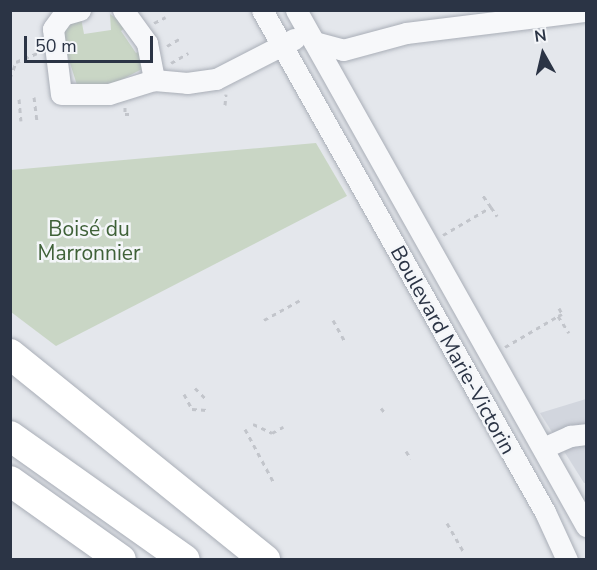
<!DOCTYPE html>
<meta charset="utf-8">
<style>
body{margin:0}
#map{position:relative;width:597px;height:570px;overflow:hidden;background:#e4e7ec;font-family:"Nunito Sans",sans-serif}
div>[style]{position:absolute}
.built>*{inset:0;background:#d2d6de}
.green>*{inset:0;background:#c9d6c5}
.path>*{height:3px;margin-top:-1.5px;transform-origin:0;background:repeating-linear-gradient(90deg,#c2c5cb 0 4.5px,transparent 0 9px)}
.roads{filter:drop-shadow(0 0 2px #a9aeb7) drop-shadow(0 0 2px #a9aeb7)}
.minor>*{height:21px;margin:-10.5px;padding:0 10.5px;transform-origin:10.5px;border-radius:10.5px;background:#f7f8fa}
.highway>*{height:30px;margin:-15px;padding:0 15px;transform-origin:15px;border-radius:15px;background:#fff}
span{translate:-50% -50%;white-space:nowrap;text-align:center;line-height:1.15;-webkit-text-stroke:5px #f4f6f9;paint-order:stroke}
.park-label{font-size:21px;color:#3f6138}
.street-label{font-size:21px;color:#2b3445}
.frame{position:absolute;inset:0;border:12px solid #2b3445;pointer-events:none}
.north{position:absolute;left:513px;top:24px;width:60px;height:60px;-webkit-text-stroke:4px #f4f6f9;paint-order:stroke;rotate:352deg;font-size:16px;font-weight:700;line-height:24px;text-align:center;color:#2b3445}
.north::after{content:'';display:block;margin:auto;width:21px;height:27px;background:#2b3445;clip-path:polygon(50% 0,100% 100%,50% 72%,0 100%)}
.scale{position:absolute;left:24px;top:36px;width:129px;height:27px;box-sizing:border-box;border:3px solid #2b3445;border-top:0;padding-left:8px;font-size:18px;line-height:21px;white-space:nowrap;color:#2b3445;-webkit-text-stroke:4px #f4f6f9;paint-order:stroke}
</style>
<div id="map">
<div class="built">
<i style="clip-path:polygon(586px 399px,586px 483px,584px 483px,540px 413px)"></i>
</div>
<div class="green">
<i style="clip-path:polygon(110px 14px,127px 26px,121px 31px,136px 53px,140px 51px,142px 69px,115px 83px,94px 88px,77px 85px,62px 38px,67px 21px,81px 18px,84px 34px,111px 30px)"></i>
<i style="clip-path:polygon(316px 143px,347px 196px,56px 346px,11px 312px,11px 170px)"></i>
</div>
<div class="path">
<i style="left:154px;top:23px;width:13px;rotate:-27deg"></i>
<i style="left:167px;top:46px;width:14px;rotate:-30deg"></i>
<i style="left:171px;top:63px;width:20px;rotate:-30deg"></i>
<i style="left:10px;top:78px;width:17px;rotate:-69deg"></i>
<i style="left:16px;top:62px;width:23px;rotate:-23deg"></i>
<i style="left:34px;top:97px;width:23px;rotate:83deg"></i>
<i style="left:19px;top:99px;width:22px;rotate:85deg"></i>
<i style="left:225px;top:105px;width:11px;rotate:-85deg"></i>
<i style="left:125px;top:107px;width:7px;rotate:90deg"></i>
<i style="left:125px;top:114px;width:4px"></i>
<i style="left:491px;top:207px;width:11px;rotate:56deg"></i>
<i style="left:443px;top:235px;width:56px;rotate:-30.3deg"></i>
<i style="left:491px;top:207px;width:16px;rotate:-125deg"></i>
<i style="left:559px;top:308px;width:7px;rotate:63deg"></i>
<i style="left:562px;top:314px;width:4px;rotate:153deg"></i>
<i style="left:558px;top:316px;width:20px;rotate:57deg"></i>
<i style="left:264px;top:320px;width:43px;rotate:-28.9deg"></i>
<i style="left:333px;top:320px;width:26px;rotate:61deg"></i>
<i style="left:505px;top:347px;width:61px;rotate:-30.3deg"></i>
<i style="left:195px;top:388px;width:17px;rotate:45deg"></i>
<i style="left:184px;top:394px;width:17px;rotate:62deg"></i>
<i style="left:192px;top:409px;width:15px;rotate:4deg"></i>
<i style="left:381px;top:408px;width:6px;rotate:51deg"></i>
<i style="left:253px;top:424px;width:21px;rotate:25deg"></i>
<i style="left:272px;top:433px;width:13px;rotate:-29deg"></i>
<i style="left:245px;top:429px;width:59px;rotate:61.7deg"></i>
<i style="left:406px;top:451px;width:9px;rotate:58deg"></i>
<i style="left:447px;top:523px;width:34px;rotate:60deg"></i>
</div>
<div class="roads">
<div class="minor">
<i style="left:80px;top:10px;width:18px;rotate:164deg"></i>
<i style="left:63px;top:15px;width:17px;rotate:126deg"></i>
<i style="left:53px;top:29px;width:65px;rotate:83deg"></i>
<i style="left:61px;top:94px;width:48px"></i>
<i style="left:109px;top:94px;width:47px;rotate:-17.3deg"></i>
<i style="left:154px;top:80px;width:33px;rotate:5deg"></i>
<i style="left:187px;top:83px;width:29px;rotate:-8deg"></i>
<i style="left:216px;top:79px;width:88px;rotate:-27.1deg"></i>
<i style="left:123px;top:10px;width:41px;rotate:54deg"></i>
<i style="left:147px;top:43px;width:38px;rotate:79deg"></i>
<i style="left:262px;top:10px;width:576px;rotate:60.59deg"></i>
<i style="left:545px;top:512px;width:53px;rotate:65.4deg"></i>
<i style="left:296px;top:10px;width:592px;rotate:60.66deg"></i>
<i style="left:314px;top:42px;width:30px;rotate:15deg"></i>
<i style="left:343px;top:50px;width:65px;rotate:-15.1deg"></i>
<i style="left:406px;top:33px;width:181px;rotate:-7deg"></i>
<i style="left:543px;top:448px;width:30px;rotate:-24deg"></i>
<i style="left:570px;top:436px;width:16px;rotate:-7deg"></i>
</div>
<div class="highway">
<i style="left:10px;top:354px;width:328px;rotate:38.9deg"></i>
<i style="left:10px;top:436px;width:214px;rotate:35.3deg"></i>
<i style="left:10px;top:481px;width:136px;rotate:35.4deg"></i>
</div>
</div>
<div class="park-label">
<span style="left:89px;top:241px">Boisé du<br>Marronnier</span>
</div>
<div class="street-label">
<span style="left:453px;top:350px;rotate:61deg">Boulevard Marie-Victorin</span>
</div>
<div class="frame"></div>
<div class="north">N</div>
<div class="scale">50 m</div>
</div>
